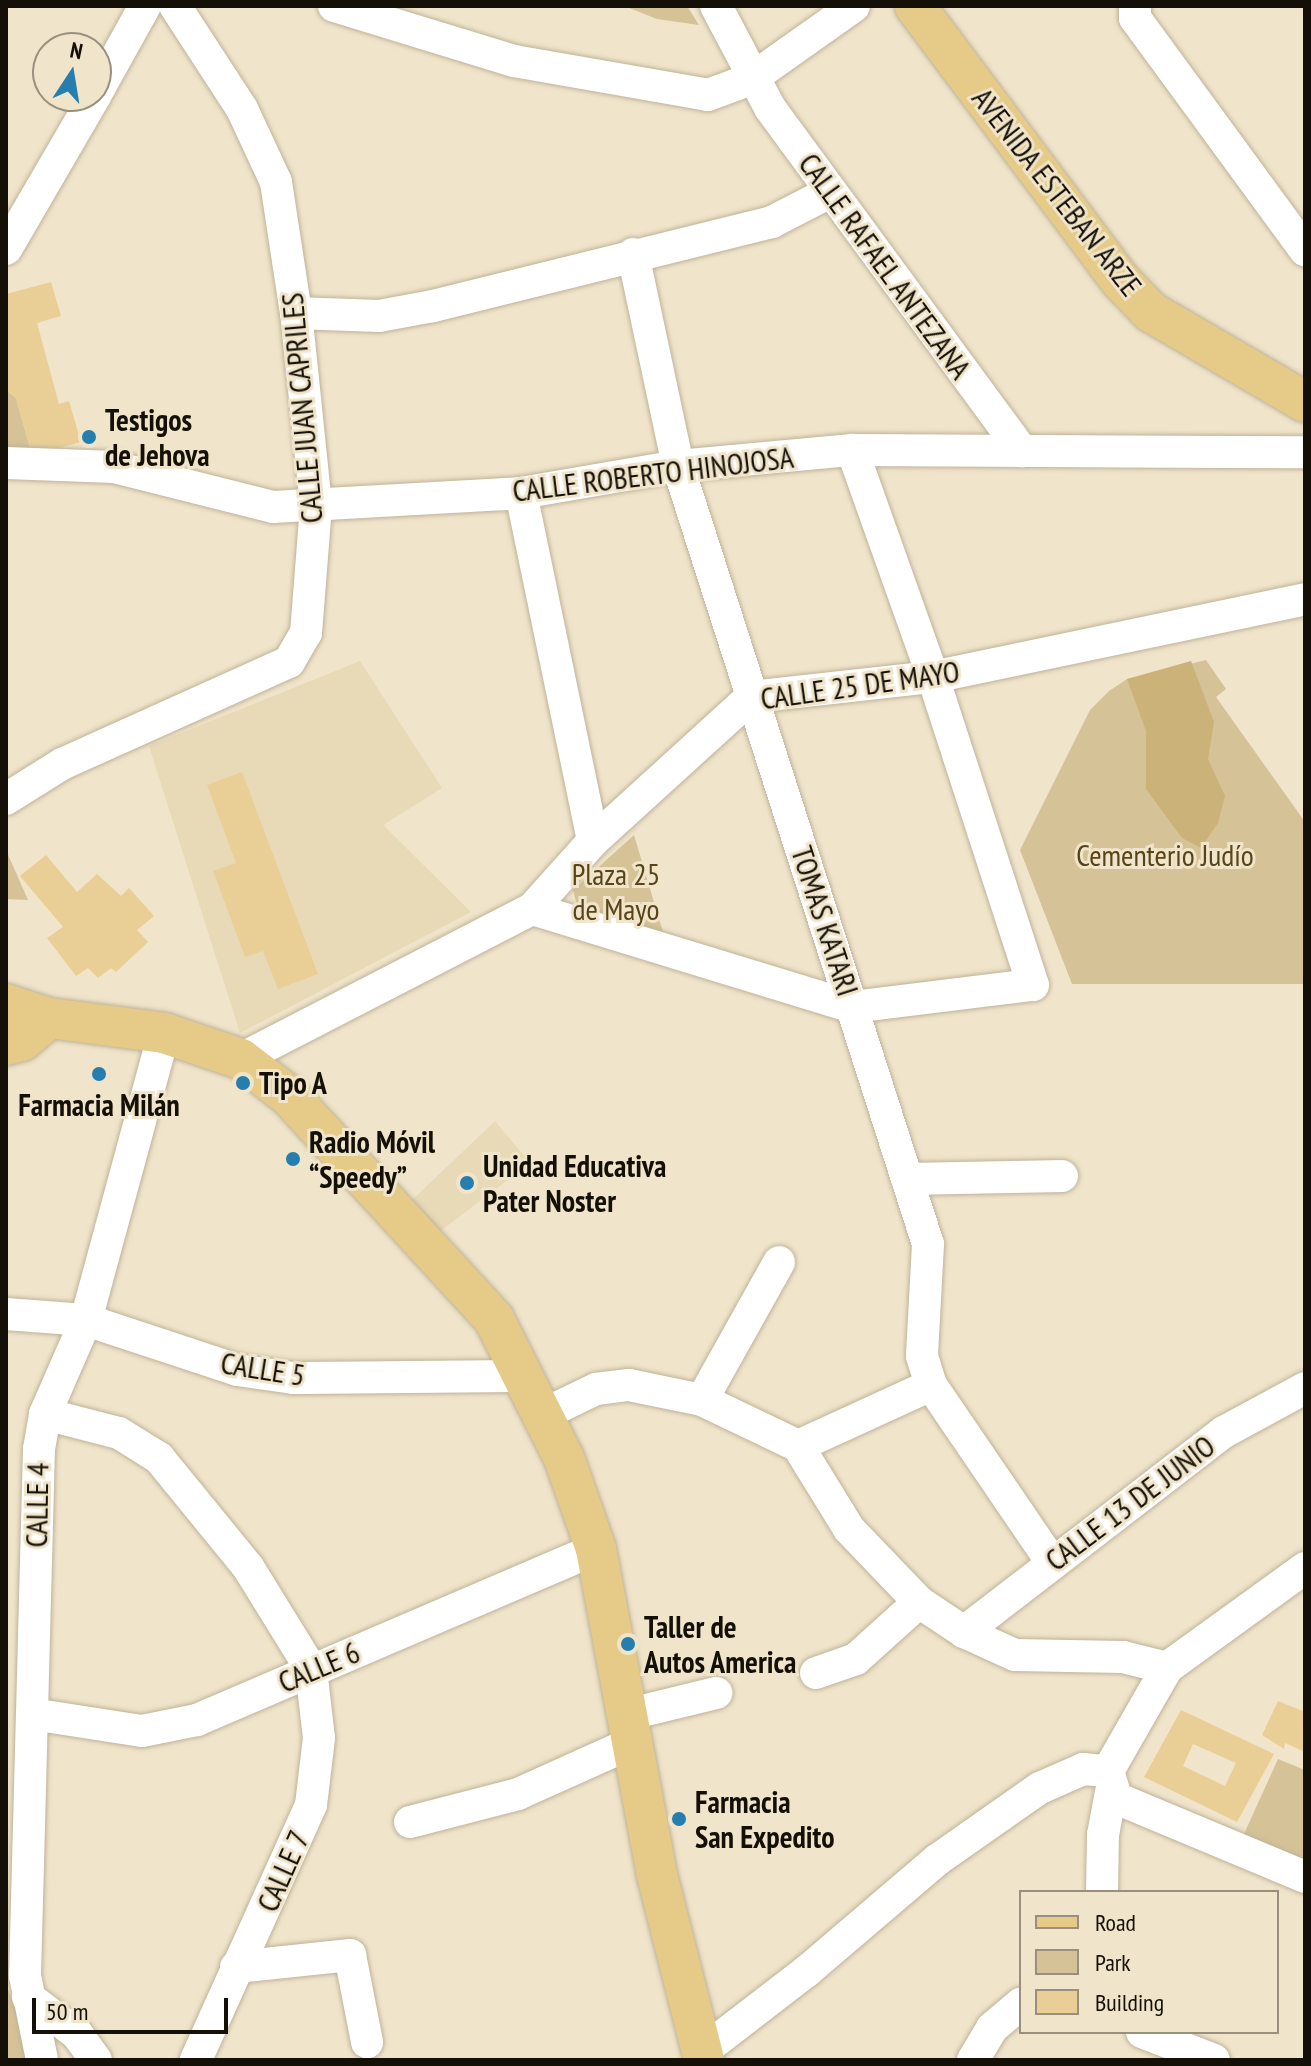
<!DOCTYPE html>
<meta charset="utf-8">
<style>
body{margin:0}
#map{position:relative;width:1311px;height:2066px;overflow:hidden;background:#f0e4ca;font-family:"PT Sans Narrow",sans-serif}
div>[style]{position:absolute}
.built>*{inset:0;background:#e8d9b7}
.green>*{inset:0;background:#d6c297}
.forest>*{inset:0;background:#cbb279}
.building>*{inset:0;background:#e9cf95}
.roads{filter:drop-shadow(0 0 2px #beb399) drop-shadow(0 0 2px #beb399)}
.minor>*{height:32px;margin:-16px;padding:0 16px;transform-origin:16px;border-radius:16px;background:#fff}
.major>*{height:40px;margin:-20px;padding:0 20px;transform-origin:20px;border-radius:20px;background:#e5cb87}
.dots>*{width:22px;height:22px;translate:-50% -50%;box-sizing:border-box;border:4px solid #f0e4ca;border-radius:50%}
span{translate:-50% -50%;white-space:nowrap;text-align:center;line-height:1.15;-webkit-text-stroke:6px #f0e4ca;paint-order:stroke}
.street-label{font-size:30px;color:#141007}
.poi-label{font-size:30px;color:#141007;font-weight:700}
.left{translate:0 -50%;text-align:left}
.park-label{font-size:30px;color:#574418}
.frame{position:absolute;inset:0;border:8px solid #141007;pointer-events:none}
.legend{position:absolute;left:1019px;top:1890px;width:260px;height:144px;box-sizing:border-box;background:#f0e4ca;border:2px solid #988f7c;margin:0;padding:10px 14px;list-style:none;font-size:24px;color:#141007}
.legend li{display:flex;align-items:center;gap:16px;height:40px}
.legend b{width:40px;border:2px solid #988f7c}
.north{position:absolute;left:32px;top:32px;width:80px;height:80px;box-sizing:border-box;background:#f0e4ca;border:2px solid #988f7c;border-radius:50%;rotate:12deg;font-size:22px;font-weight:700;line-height:32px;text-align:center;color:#141007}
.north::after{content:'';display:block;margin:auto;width:28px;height:36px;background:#257ead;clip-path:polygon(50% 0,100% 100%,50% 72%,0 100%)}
.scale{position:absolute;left:32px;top:1998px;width:196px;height:36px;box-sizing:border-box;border:4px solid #141007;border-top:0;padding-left:10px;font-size:24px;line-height:28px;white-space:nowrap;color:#141007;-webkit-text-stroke:6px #f0e4ca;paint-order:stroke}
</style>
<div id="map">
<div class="built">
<i style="clip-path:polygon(360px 661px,442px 788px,383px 825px,471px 912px,240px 1033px,149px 746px)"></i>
<i style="clip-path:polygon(495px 1121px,530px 1163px,439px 1232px,409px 1203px)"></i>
</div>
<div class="green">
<i style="clip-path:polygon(624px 6px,687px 6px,699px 25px,657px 19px)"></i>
<i style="clip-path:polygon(6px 390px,16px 398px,32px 455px,6px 452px)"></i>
<i style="clip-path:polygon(1206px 660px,1226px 689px,1216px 697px,1305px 822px,1305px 984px,1072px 984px,1020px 850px,1090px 710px,1109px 691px,1127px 679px)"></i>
<i style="clip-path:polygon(634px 835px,665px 939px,579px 913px,573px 890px)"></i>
<i style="clip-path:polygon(6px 850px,28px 900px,6px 899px)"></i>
<i style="clip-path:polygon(1278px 1759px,1305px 1770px,1305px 1851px,1296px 1870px,1239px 1845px)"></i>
<i style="clip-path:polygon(8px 1989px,31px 2052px,33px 2060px,6px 2060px)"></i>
</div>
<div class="forest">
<i style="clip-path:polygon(1191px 661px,1214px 722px,1208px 759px,1225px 796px,1218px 823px,1201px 848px,1182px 838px,1146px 789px,1146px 731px,1127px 679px)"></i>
</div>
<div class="building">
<i style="clip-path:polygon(51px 282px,61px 316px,37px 323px,59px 404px,69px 401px,81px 442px,32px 455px,16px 398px,6px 390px,6px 294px)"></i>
<i style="clip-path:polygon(242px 772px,318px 974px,278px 989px,263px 951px,245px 957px,213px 871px,236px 863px,207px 785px)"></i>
<i style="clip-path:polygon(46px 855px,77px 892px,97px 874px,121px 896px,129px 888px,154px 916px,137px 930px,148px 942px,116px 972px,111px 968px,98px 978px,88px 968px,76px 976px,47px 938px,63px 927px,20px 876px)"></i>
<i style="clip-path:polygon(1278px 1701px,1305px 1712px,1305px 1752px,1285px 1743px,1284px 1749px,1262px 1735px)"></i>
<i style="clip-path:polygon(evenodd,1181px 1710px,1274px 1754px,1237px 1822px,1144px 1777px,1181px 1710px,1193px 1744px,1236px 1763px,1225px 1786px,1183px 1766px,1193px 1744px)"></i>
</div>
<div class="roads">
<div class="minor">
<i style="left:334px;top:6px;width:188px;rotate:17deg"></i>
<i style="left:514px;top:61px;width:197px;rotate:9.9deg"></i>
<i style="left:708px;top:95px;width:46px;rotate:-20.4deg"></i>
<i style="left:751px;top:79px;width:126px;rotate:-35.3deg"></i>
<i style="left:716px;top:6px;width:115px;rotate:62.1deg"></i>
<i style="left:770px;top:108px;width:426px;rotate:53.7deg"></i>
<i style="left:1135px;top:6px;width:12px;rotate:90deg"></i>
<i style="left:1135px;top:18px;width:288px;rotate:53.8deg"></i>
<i style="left:96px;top:94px;width:101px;rotate:-60.9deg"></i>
<i style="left:6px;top:249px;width:177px;rotate:-59.8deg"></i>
<i style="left:633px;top:254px;width:217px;rotate:78deg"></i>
<i style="left:678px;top:466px;width:817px;rotate:72.19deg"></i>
<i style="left:928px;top:1244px;width:112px;rotate:93.1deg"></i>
<i style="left:922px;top:1356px;width:30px;rotate:73deg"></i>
<i style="left:931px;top:1385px;width:213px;rotate:55.7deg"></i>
<i style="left:296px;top:313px;width:83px;rotate:2.1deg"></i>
<i style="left:379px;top:316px;width:55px;rotate:-10.5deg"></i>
<i style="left:433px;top:306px;width:349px;rotate:-13.9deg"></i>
<i style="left:772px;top:222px;width:65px;rotate:-27.3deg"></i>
<i style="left:6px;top:463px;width:108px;rotate:2.1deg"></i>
<i style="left:114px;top:467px;width:164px;rotate:14.1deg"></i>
<i style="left:273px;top:507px;width:248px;rotate:-3.2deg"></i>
<i style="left:521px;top:493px;width:159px;rotate:-9.8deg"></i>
<i style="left:678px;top:466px;width:175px;rotate:-5.3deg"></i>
<i style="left:852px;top:450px;width:453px;rotate:0.3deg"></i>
<i style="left:521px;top:493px;width:355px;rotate:78.3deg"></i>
<i style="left:6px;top:799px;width:66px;rotate:-32deg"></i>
<i style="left:62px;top:764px;width:249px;rotate:-24.2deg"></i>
<i style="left:289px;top:662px;width:34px;rotate:-60deg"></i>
<i style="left:306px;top:633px;width:128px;rotate:-85.5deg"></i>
<i style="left:316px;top:505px;width:193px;rotate:-95.9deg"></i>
<i style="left:296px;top:313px;width:133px;rotate:-98.7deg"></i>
<i style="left:276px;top:182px;width:81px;rotate:-115deg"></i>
<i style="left:242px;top:109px;width:123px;rotate:-123deg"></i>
<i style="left:532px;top:909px;width:336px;rotate:17deg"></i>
<i style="left:853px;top:1007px;width:181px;rotate:-7deg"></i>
<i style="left:1033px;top:985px;width:324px;rotate:-108deg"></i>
<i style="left:933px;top:677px;width:241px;rotate:-109.6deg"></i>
<i style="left:241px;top:1059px;width:327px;rotate:-27.3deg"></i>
<i style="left:532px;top:909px;width:91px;rotate:-48.1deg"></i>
<i style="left:593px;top:841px;width:214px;rotate:-42.3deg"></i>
<i style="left:751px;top:697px;width:183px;rotate:-6.3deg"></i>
<i style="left:933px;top:677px;width:380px;rotate:-11.8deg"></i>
<i style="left:907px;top:1179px;width:155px;rotate:-1.1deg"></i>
<i style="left:6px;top:1314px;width:80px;rotate:4.3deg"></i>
<i style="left:86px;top:1320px;width:159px;rotate:18.3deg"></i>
<i style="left:237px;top:1370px;width:57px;rotate:8.1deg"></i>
<i style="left:293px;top:1378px;width:233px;rotate:-0.5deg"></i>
<i style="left:702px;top:1400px;width:158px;rotate:-60.8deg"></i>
<i style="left:45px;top:1414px;width:76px;rotate:14.4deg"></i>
<i style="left:119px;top:1433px;width:47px;rotate:32deg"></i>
<i style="left:159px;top:1458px;width:141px;rotate:50.8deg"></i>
<i style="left:248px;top:1567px;width:120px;rotate:58.3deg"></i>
<i style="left:311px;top:1669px;width:69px;rotate:83.4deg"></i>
<i style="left:319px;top:1738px;width:67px;rotate:96.8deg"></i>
<i style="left:311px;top:1805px;width:280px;rotate:114.3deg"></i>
<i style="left:544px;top:1414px;width:58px;rotate:-25.7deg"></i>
<i style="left:596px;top:1389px;width:33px;rotate:-7deg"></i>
<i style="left:629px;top:1385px;width:75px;rotate:11.6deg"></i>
<i style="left:702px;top:1400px;width:106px;rotate:25.6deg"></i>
<i style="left:798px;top:1446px;width:97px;rotate:58.4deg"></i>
<i style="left:849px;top:1529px;width:101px;rotate:46.2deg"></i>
<i style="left:919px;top:1602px;width:54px;rotate:33.7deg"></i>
<i style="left:964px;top:1632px;width:56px;rotate:24.3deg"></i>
<i style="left:1015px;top:1655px;width:108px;rotate:1.1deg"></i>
<i style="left:1123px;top:1657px;width:45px;rotate:14deg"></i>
<i style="left:798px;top:1446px;width:146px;rotate:-24.6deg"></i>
<i style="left:1305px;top:1568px;width:170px;rotate:144.1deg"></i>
<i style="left:1167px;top:1668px;width:119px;rotate:119.8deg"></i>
<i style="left:1108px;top:1771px;width:28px;rotate:73deg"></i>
<i style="left:1116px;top:1798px;width:205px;rotate:22.7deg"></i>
<i style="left:964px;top:1632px;width:328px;rotate:-37.6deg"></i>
<i style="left:1224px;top:1432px;width:92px;rotate:-28.5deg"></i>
<i style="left:816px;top:1673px;width:42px;rotate:-19.3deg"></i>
<i style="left:856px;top:1659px;width:85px;rotate:-42.1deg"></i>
<i style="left:32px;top:1714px;width:111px;rotate:8.8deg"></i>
<i style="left:142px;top:1731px;width:56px;rotate:-11.3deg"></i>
<i style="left:197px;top:1720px;width:434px;rotate:-23.2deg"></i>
<i style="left:630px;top:1714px;width:89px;rotate:-13.7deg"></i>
<i style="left:410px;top:1822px;width:112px;rotate:-14.5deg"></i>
<i style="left:518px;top:1794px;width:129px;rotate:-24.2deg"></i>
<i style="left:1102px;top:1892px;width:57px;rotate:-89deg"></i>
<i style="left:1103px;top:1835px;width:44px;rotate:-79.5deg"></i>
<i style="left:236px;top:1967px;width:115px;rotate:-6deg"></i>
<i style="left:350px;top:1955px;width:89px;rotate:78.9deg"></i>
<i style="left:28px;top:1997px;width:61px;rotate:37.1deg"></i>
<i style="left:77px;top:2034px;width:32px;rotate:54deg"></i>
<i style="left:1142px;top:2032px;width:77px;rotate:21.3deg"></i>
<i style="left:703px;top:2051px;width:131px;rotate:-37.6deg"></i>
<i style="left:807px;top:1971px;width:171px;rotate:-40.5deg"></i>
<i style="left:937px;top:1860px;width:126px;rotate:-35deg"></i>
<i style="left:1040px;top:1788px;width:47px;rotate:-23.8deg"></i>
<i style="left:1083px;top:1769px;width:25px;rotate:5deg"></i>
<i style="left:42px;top:2060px;width:86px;rotate:-101.4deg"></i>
<i style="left:25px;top:1976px;width:527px;rotate:-88.48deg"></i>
<i style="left:39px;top:1449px;width:36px;rotate:-80deg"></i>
<i style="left:45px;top:1414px;width:103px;rotate:-66.4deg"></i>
<i style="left:86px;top:1320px;width:297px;rotate:-74.8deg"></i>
<i style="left:973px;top:2060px;width:37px;rotate:-59deg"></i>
<i style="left:992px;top:2028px;width:38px;rotate:-40deg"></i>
</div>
<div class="major">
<i style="left:915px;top:6px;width:342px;rotate:53.2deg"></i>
<i style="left:1120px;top:280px;width:45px;rotate:45.9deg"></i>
<i style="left:1151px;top:312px;width:178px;rotate:30.3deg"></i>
<i style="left:6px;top:1004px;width:45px;rotate:18deg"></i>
<i style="left:49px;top:1018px;width:116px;rotate:7.4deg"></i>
<i style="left:164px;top:1033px;width:81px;rotate:18.7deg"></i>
<i style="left:241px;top:1059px;width:61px;rotate:37.6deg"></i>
<i style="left:289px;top:1096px;width:303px;rotate:47.4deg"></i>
<i style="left:494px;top:1319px;width:156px;rotate:63.3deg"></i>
<i style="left:564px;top:1458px;width:96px;rotate:70.6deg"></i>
<i style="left:596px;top:1549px;width:332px;rotate:79.4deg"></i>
<i style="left:657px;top:1875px;width:191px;rotate:75.7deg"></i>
<i style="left:6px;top:1045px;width:16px;rotate:-14deg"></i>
<i style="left:22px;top:1041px;width:35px;rotate:-40deg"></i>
</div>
</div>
<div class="dots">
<i style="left:89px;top:437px;background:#257ead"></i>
<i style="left:99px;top:1074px;background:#257ead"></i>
<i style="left:243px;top:1083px;background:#257ead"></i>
<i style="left:293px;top:1159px;background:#257ead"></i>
<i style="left:467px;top:1183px;background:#257ead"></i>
<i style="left:628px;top:1644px;background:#257ead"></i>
<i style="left:679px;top:1819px;background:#257ead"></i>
</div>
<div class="street-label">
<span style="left:1057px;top:192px;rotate:52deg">AVENIDA ESTEBAN ARZE</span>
<span style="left:885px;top:266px;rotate:54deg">CALLE RAFAEL ANTEZANA</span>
<span style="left:302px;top:408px;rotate:-95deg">CALLE JUAN CAPRILES</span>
<span style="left:653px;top:474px;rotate:-7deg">CALLE ROBERTO HINOJOSA</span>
<span style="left:860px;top:685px;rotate:-8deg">CALLE 25 DE MAYO</span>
<span style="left:825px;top:921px;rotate:72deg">TOMAS KATARI</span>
<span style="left:263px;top:1369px;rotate:9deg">CALLE 5</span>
<span style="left:1130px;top:1503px;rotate:-37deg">CALLE 13 DE JUNIO</span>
<span style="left:37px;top:1505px;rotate:-89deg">CALLE 4</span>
<span style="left:319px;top:1667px;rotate:-23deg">CALLE 6</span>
<span style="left:283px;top:1871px;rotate:-66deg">CALLE 7</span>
</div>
<div class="poi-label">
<span class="left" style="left:105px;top:437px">Testigos<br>de Jehova</span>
<span class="left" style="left:259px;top:1083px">Tipo A</span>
<span style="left:99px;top:1105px">Farmacia Milán</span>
<span class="left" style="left:309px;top:1159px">Radio Móvil<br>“Speedy”</span>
<span class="left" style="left:483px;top:1183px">Unidad Educativa<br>Pater Noster</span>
<span class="left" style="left:644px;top:1644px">Taller de<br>Autos America</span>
<span class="left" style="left:695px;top:1819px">Farmacia<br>San Expedito</span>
</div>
<div class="park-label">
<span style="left:1165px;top:855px">Cementerio Judío</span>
<span style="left:616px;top:891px">Plaza 25<br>de Mayo</span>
</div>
<div class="frame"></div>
<ul class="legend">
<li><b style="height:10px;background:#e5cb87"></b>Road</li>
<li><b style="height:22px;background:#d6c297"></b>Park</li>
<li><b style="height:22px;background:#e9cf95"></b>Building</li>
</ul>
<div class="north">N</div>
<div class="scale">50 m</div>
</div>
